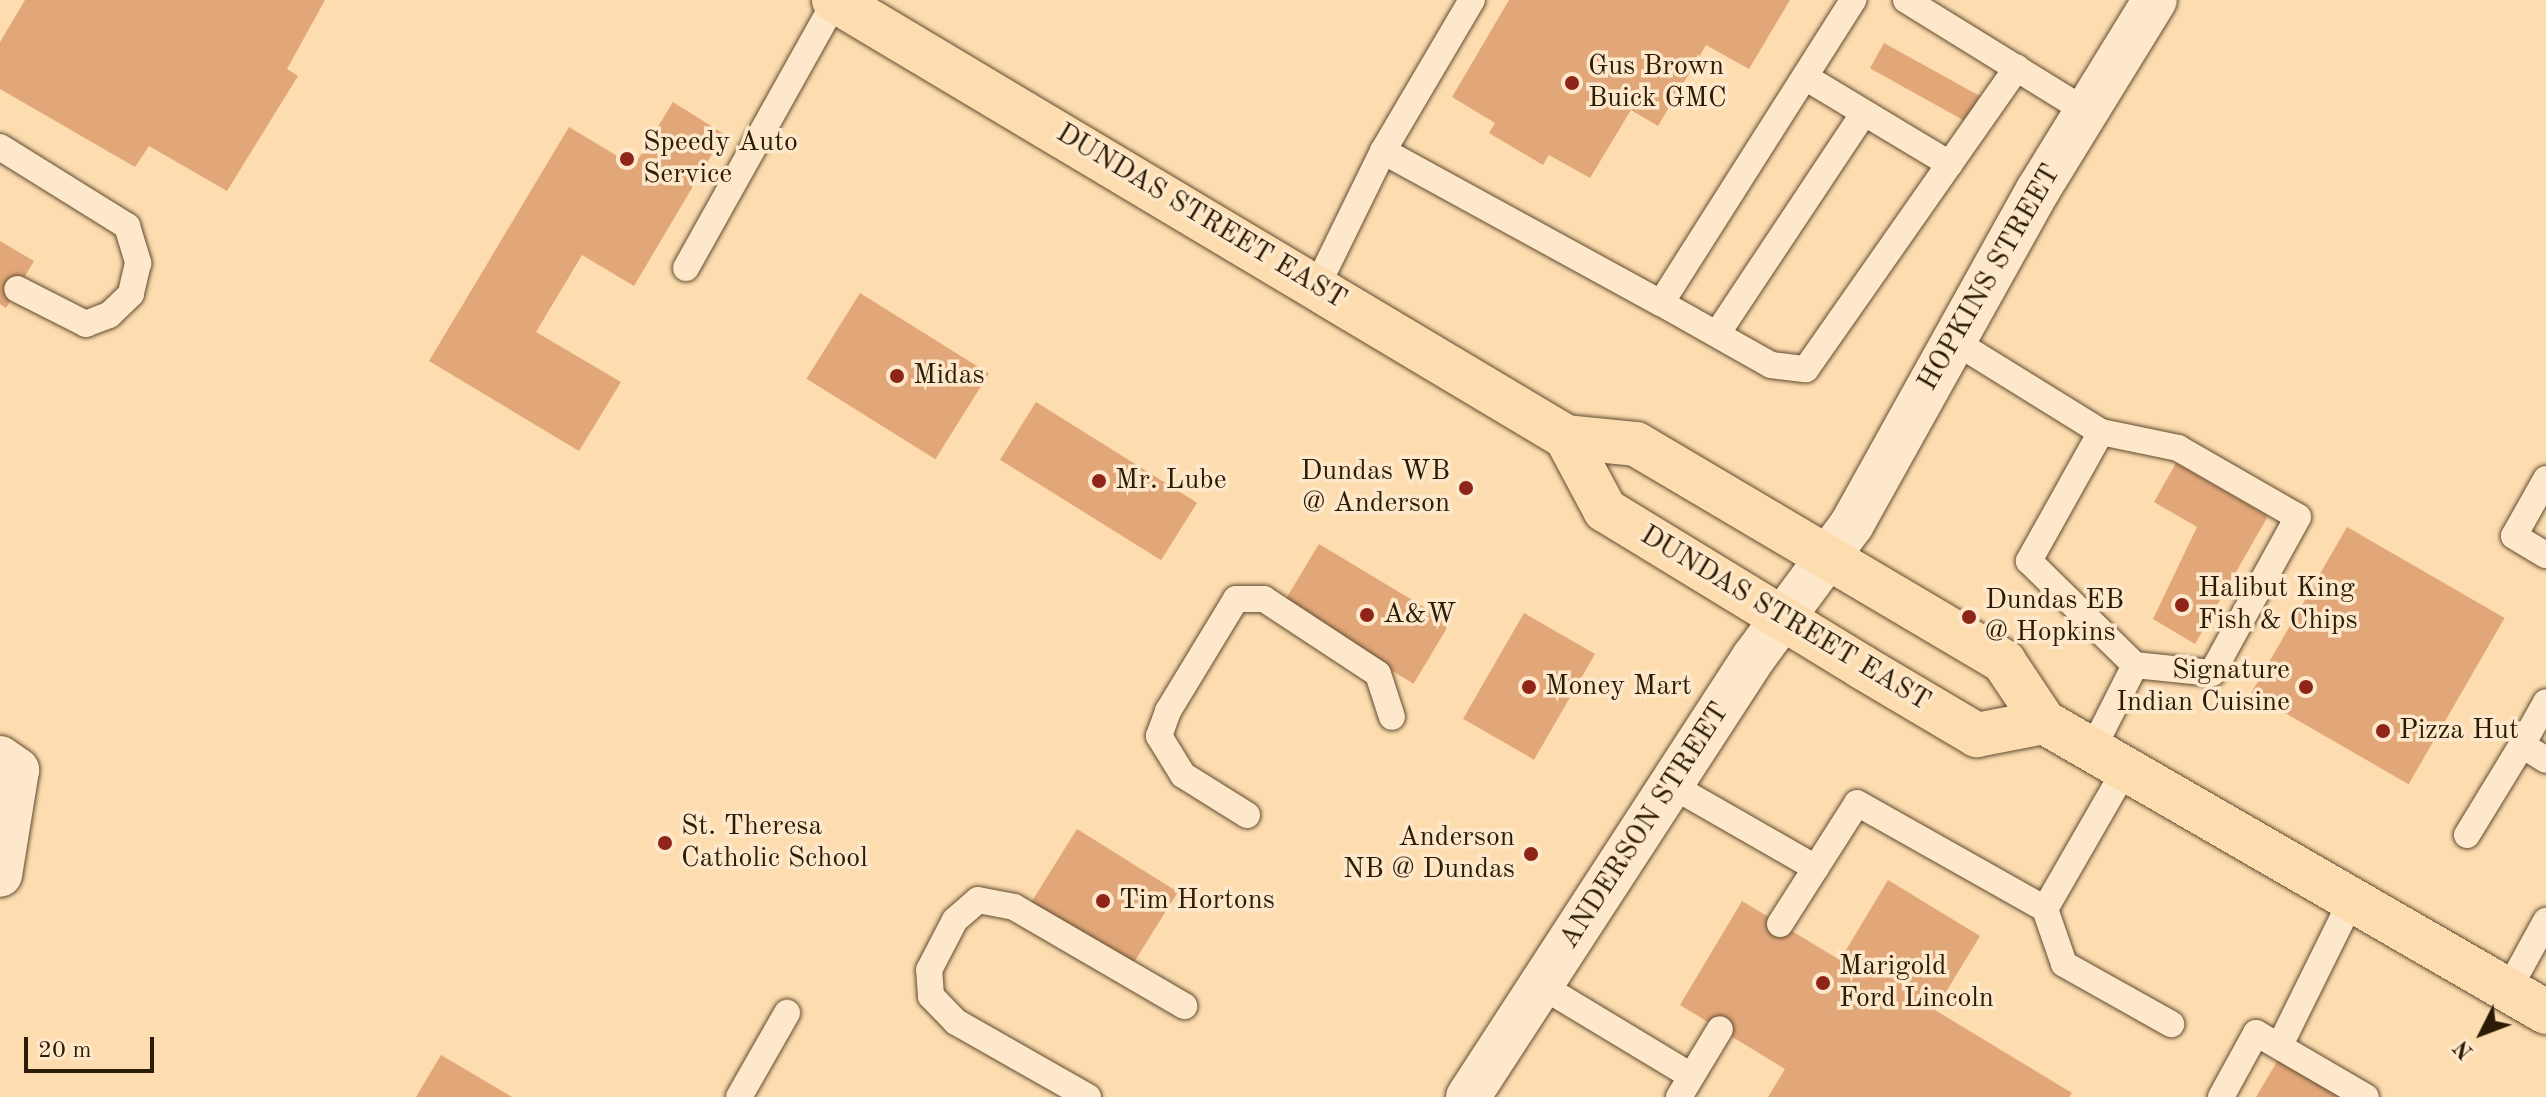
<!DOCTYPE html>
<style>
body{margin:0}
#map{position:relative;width:2546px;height:1097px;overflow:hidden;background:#fddcaf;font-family:"Old Standard TT",serif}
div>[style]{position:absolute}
.building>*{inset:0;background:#e2a779;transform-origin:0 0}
.roads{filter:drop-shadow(0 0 2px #604c30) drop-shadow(0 0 2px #604c30)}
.lane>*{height:26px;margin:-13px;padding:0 13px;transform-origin:13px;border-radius:13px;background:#fee8cb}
.street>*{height:44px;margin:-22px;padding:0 22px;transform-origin:22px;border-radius:22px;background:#fee8cb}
.secondary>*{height:44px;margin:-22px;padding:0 22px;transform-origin:22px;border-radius:22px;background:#fee8cb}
.primary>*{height:44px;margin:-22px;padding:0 22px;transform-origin:22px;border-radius:22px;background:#fddcaf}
.dots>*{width:22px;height:22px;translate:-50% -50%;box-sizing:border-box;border:4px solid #fee8cb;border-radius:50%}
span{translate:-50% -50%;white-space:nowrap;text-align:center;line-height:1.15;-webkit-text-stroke:7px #fee8cb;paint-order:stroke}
.poi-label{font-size:28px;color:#2c1c06}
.left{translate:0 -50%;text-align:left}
.right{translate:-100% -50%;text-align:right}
.street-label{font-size:28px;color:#2c1c06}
.north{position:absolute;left:2442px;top:993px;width:80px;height:80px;-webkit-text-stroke:6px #fee8cb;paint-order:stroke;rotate:228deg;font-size:22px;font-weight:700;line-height:32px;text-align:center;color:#2c1c06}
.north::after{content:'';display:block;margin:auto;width:28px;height:36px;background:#2c1c06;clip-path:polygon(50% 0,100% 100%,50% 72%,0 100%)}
.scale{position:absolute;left:24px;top:1037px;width:130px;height:36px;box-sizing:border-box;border:4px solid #2c1c06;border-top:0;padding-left:10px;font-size:24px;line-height:28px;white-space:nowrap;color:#2c1c06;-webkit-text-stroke:6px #fee8cb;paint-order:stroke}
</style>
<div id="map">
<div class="building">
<i style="clip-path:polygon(25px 0,325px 0,287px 69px,298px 76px,227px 191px,149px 146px,135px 167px,0 89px,0 42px)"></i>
<i style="clip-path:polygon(1509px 0,1790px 0,1749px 69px,1706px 45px,1658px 126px,1631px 110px,1590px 178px,1549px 155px,1543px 165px,1489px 133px,1495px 123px,1452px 97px)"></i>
<i style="left:1884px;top:43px;width:109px;height:29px;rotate:29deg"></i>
<i style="clip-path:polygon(673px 102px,724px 134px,634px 286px,582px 255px,536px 332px,621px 382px,579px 451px,429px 361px,569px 127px,634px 166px)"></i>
<i style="clip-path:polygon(0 241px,34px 261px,6px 308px,0 304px)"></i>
<i style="left:860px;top:293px;width:152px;height:101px;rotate:32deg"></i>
<i style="left:1036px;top:402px;width:190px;height:68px;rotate:32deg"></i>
<i style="clip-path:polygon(2176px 463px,2268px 516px,2195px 644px,2153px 619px,2197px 527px,2154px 502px)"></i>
<i style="left:2347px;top:527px;width:182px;height:192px;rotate:30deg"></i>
<i style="left:1319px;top:544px;width:153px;height:71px;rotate:31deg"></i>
<i style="left:1524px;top:613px;width:82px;height:122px;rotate:30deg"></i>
<i style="left:1077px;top:829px;width:119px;height:95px;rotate:32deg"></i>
<i style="clip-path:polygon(1888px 880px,1980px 936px,1935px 1010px,2072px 1093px,2069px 1097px,1768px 1097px,1785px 1069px,1680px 1005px,1742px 901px,1840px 960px)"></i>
<i style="clip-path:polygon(441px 1055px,512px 1097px,416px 1097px)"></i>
<i style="clip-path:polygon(2278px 1060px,2341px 1097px,2256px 1097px)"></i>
</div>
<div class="roads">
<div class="lane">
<i style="left:1906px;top:0;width:211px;rotate:31.7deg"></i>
<i style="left:1805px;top:77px;width:169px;rotate:31deg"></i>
<i style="left:0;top:147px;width:150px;rotate:31.9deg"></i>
<i style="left:127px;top:226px;width:39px;rotate:73deg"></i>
<i style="left:138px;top:263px;width:32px;rotate:103deg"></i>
<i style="left:131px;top:294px;width:30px;rotate:136deg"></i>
<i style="left:109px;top:315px;width:25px;rotate:159deg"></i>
<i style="left:86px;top:324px;width:77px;rotate:-153.1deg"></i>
<i style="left:1383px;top:151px;width:317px;rotate:28.7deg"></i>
<i style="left:1661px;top:303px;width:359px;rotate:-57.6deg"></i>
<i style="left:686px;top:268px;width:306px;rotate:-60.8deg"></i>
<i style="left:1317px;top:286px;width:150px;rotate:-63.9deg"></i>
<i style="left:1383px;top:151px;width:175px;rotate:-59.5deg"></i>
<i style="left:1661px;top:303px;width:126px;rotate:29.4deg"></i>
<i style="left:1771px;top:365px;width:35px;rotate:7deg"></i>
<i style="left:1806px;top:369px;width:368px;rotate:-55deg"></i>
<i style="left:1717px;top:334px;width:265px;rotate:-56.4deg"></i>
<i style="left:1954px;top:341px;width:173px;rotate:31.8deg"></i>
<i style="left:2101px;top:432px;width:148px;rotate:119.2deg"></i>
<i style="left:2029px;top:561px;width:148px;rotate:44.5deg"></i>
<i style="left:2135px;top:665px;width:95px;rotate:116.8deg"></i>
<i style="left:2101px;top:432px;width:79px;rotate:11.7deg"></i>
<i style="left:2178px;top:448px;width:138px;rotate:29.9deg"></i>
<i style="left:2298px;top:517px;width:178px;rotate:118.9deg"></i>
<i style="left:2212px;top:673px;width:77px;rotate:-174.1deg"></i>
<i style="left:2546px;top:479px;width:65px;rotate:119.3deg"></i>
<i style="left:2514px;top:536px;width:37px;rotate:31deg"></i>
<i style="left:2522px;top:745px;width:49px;rotate:-60.8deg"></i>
<i style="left:1671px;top:785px;width:167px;rotate:29.8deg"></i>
<i style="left:1247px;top:815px;width:75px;rotate:-148deg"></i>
<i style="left:1183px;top:775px;width:46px;rotate:-121.6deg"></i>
<i style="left:1159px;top:736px;width:27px;rotate:-70deg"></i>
<i style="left:1168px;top:711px;width:131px;rotate:-58.7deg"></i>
<i style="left:1236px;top:599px;width:28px"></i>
<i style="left:1264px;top:599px;width:136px;rotate:33.3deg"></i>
<i style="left:1378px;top:674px;width:45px;rotate:72deg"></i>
<i style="left:2467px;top:835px;width:105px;rotate:-58.6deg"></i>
<i style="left:2522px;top:745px;width:28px;rotate:32deg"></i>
<i style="left:2045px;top:909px;width:58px;rotate:70.9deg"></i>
<i style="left:2064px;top:964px;width:123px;rotate:29.3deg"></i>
<i style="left:1780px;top:924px;width:143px;rotate:-57.5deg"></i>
<i style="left:1857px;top:803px;width:216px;rotate:29.4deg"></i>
<i style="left:2045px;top:909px;width:163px;rotate:-60.1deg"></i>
<i style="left:1542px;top:986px;width:174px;rotate:31.1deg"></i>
<i style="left:2508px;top:990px;width:79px;rotate:-61.2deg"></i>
<i style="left:2280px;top:1045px;width:163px;rotate:-63.7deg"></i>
<i style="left:739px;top:1097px;width:97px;rotate:-60.3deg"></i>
<i style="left:1088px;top:1097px;width:152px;rotate:-150.4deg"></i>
<i style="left:956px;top:1022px;width:36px;rotate:-134deg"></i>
<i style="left:931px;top:996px;width:26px;rotate:-94deg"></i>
<i style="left:929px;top:970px;width:56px;rotate:-62.5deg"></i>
<i style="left:955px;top:920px;width:30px;rotate:-41deg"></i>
<i style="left:978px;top:900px;width:37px;rotate:11deg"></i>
<i style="left:1014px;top:907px;width:197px;rotate:30.2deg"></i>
<i style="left:1679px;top:1097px;width:79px;rotate:-58.9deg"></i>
<i style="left:2221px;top:1097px;width:73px;rotate:-61.3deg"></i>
<i style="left:2256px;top:1033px;width:127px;rotate:30.2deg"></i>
</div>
<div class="street">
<i style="left:0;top:758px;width:21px;rotate:35deg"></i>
<i style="left:17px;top:770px;width:106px;rotate:99.2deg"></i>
</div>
<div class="secondary">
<i style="left:1468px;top:1097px;width:525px;rotate:-56.98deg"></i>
<i style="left:1754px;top:657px;width:165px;rotate:-53.6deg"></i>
<i style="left:1852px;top:524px;width:382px;rotate:-60.9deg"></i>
<i style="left:2038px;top:190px;width:223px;rotate:-58.4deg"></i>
</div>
<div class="primary">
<i style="left:834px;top:0;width:853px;rotate:30.84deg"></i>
<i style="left:1566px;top:437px;width:70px;rotate:5.7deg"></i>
<i style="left:1636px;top:444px;width:428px;rotate:30.6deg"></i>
<i style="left:2004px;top:662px;width:72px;rotate:56.3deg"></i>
<i style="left:2044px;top:722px;width:580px;rotate:30.01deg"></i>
<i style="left:1566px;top:437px;width:83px;rotate:61.9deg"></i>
<i style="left:1605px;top:510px;width:301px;rotate:31.4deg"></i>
<i style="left:1862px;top:667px;width:134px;rotate:30.6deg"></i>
<i style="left:1977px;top:735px;width:68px;rotate:-11deg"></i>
</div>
</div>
<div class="dots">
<i style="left:1572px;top:83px;background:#8f2418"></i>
<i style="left:627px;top:159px;background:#8f2418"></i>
<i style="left:897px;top:376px;background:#8f2418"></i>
<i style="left:1099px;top:481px;background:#8f2418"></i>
<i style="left:1466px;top:488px;background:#8f2418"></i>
<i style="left:2182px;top:605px;background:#8f2418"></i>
<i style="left:1367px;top:615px;background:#8f2418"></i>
<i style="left:1969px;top:617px;background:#8f2418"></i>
<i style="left:1529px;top:687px;background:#8f2418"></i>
<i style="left:2306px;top:687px;background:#8f2418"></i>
<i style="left:2383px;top:731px;background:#8f2418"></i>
<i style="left:665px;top:843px;background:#8f2418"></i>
<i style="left:1531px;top:854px;background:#8f2418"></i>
<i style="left:1103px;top:901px;background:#8f2418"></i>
<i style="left:1823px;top:983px;background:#8f2418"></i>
</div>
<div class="poi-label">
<span class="left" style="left:1588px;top:83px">Gus Brown<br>Buick GMC</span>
<span class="left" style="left:643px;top:159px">Speedy Auto<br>Service</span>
<span class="left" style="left:913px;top:376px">Midas</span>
<span class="right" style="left:1450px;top:488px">Dundas WB<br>@ Anderson</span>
<span class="left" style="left:1115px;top:481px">Mr. Lube</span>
<span class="left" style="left:2198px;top:605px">Halibut King<br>Fish &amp; Chips</span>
<span class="left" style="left:1985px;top:617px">Dundas EB<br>@ Hopkins</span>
<span class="left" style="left:1383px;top:615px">A&amp;W</span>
<span class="right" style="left:2290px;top:687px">Signature<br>Indian Cuisine</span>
<span class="left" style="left:1545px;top:687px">Money Mart</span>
<span class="left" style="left:2399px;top:731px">Pizza Hut</span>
<span class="left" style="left:681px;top:843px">St. Theresa<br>Catholic School</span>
<span class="right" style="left:1515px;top:854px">Anderson<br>NB @ Dundas</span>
<span class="left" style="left:1119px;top:901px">Tim Hortons</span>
<span class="left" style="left:1839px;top:983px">Marigold<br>Ford Lincoln</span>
</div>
<div class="street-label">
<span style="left:1201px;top:217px;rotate:31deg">DUNDAS STREET EAST</span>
<span style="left:1990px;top:278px;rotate:-60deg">HOPKINS STREET</span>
<span style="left:1785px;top:619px;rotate:31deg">DUNDAS STREET EAST</span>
<span style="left:1645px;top:826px;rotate:-57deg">ANDERSON STREET</span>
</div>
<div class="north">N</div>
<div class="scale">20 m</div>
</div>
